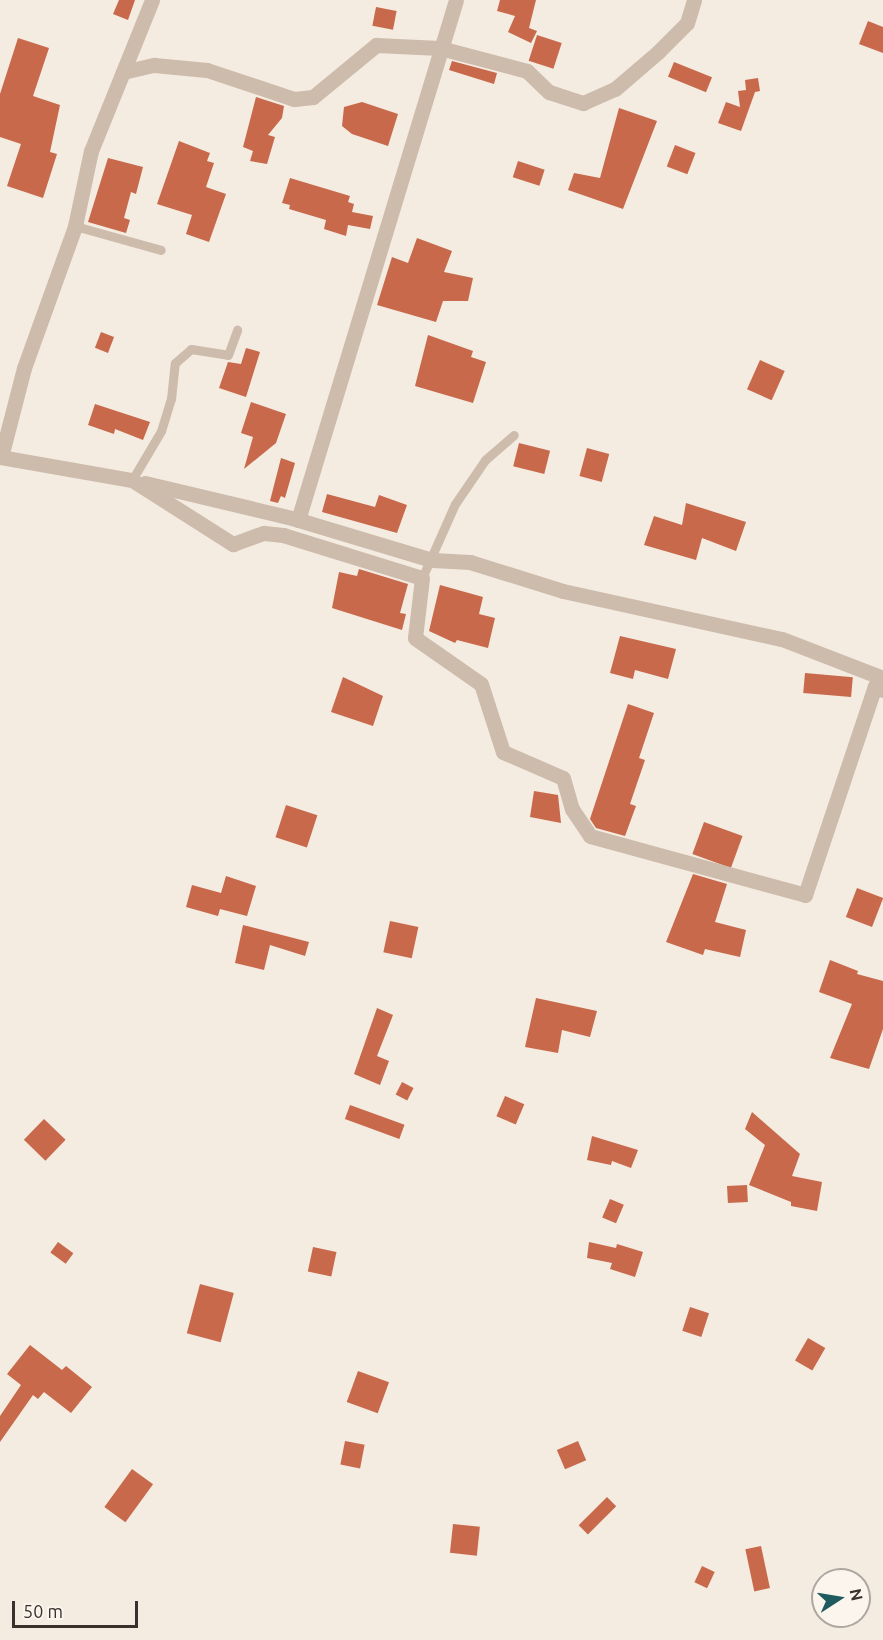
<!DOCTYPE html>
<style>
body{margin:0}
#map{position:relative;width:883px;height:1640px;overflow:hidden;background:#f4ebe1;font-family:Ubuntu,sans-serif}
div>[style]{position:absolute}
.building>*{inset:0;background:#c8694b;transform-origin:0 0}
.lane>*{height:9px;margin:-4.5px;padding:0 4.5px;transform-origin:4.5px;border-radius:4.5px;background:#cdbbac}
.street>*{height:15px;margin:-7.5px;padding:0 7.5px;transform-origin:7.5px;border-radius:7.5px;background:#cdbbac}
span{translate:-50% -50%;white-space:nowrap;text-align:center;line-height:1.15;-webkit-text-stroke:5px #fbf5ee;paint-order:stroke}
.north{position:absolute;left:811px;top:1568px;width:60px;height:60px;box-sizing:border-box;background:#fbf5ee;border:2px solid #aea6a0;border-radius:50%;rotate:78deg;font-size:16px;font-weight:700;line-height:24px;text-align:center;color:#3b302b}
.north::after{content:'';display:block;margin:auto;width:21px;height:27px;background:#1f5a5e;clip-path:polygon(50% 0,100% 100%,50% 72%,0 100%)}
.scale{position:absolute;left:12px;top:1601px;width:126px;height:27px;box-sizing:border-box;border:3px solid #3b302b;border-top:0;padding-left:8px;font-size:18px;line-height:21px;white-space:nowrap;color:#3b302b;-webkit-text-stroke:4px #fbf5ee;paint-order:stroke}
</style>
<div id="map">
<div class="building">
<i style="clip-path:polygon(119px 0,135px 0,128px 20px,113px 14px)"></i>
<i style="clip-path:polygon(500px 0,536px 0,529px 28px,537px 31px,531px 43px,508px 32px,515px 16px,497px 11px)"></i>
<i style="left:376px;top:7px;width:21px;height:19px;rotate:11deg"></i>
<i style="clip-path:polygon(868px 21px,883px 27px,883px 53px,859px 44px)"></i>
<i style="left:537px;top:35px;width:26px;height:27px;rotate:18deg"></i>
<i style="clip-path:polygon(18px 38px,49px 48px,33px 96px,60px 105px,50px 152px,57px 154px,43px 198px,7px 186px,21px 144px,0 137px,0 94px)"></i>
<i style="clip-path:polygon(452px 61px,497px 73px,494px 84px,449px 70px)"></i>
<i style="left:674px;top:62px;width:41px;height:16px;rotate:22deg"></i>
<i style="clip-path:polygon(758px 78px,760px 91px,755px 92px,741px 131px,718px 123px,726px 102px,740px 107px,738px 91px,746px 90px,745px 80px)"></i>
<i style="clip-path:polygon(256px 97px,284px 106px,282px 118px,268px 135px,275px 137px,267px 164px,250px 161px,253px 151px,243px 147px)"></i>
<i style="clip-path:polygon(362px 102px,398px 114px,388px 146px,352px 134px,342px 126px,344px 107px)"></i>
<i style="clip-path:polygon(619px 108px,657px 121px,623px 209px,568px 190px,574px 173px,600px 178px)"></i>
<i style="clip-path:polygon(179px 141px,210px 153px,207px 161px,214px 163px,206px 187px,226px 194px,209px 242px,186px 234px,192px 215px,157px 204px)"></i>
<i style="left:675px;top:145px;width:22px;height:23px;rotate:21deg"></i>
<i style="clip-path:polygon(108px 158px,143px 167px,136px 194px,131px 192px,124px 218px,130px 220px,126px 233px,88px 222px)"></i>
<i style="left:518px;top:161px;width:28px;height:17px;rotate:18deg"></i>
<i style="clip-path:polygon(290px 178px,350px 196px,348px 202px,354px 204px,352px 212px,373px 216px,370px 229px,348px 225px,346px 236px,324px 229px,326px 220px,289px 209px,290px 205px,282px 203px)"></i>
<i style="clip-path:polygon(417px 238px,452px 251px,444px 272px,473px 278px,468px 301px,443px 301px,436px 322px,377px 305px,392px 257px,408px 263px)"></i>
<i style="left:101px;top:332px;width:14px;height:17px;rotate:21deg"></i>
<i style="clip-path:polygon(428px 335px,473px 351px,471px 357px,486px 362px,473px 403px,415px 386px)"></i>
<i style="clip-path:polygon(246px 348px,260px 352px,246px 397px,219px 388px,228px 362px,241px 364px)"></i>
<i style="left:760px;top:360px;width:27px;height:32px;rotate:24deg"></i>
<i style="clip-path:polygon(251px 402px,286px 414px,276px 443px,244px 469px,253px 437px,241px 433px)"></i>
<i style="clip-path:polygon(95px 404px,150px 422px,143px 440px,115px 429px,114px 434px,88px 425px)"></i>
<i style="left:519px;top:443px;width:32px;height:24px;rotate:14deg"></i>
<i style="left:587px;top:448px;width:23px;height:29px;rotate:15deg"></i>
<i style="clip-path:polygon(281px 458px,295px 463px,285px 498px,281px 496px,278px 503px,270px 501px)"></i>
<i style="clip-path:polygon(327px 494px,375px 507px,379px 495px,407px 505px,397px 533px,322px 512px)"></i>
<i style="clip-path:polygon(686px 503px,746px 522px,736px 551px,702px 538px,696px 560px,644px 545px,654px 516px,682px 525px)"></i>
<i style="clip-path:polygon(359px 569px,408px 584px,400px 613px,406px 614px,402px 630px,332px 608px,339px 572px,357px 576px)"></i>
<i style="clip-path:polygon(440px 585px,483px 597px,479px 614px,495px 618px,488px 648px,457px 640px,455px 643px,429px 631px)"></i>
<i style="clip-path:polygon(620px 636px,676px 649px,668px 679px,635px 670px,633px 679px,610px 673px)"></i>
<i style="left:805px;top:673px;width:48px;height:20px;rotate:5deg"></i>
<i style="clip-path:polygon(343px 677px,383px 696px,373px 726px,331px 712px)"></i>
<i style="clip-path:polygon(628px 704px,654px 713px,639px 758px,645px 760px,630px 804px,636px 806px,625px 836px,596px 828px,590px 819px)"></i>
<i style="clip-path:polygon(534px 791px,558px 795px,561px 823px,530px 817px)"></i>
<i style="left:286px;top:805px;width:33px;height:34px;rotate:18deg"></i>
<i style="left:704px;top:822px;width:41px;height:34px;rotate:20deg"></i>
<i style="clip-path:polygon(693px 874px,727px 884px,715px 922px,746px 930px,740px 957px,705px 949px,703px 955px,666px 942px)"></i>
<i style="clip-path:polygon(226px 876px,256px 886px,247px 916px,220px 909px,218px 916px,186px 907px,192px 885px,221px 893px)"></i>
<i style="left:857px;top:888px;width:28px;height:31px;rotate:21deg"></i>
<i style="left:390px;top:921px;width:29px;height:32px;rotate:12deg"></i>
<i style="clip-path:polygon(243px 925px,309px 942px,305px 956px,270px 945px,264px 970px,235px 963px)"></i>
<i style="clip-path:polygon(830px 960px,858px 971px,857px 974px,883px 981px,883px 1029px,869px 1069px,830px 1058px,852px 1004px,819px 992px)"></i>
<i style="clip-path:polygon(536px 998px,597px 1011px,590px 1037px,562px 1030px,558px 1053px,525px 1047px)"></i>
<i style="clip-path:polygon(377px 1008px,393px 1015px,377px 1056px,389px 1061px,380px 1085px,354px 1074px)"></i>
<i style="left:402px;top:1082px;width:13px;height:14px;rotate:27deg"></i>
<i style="left:505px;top:1096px;width:21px;height:22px;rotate:23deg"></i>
<i style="left:350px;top:1105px;width:58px;height:15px;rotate:20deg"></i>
<i style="clip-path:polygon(752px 1112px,800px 1154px,792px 1176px,822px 1182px,817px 1211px,791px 1206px,791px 1202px,749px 1185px,765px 1145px,745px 1129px)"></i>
<i style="left:44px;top:1119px;width:30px;height:29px;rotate:44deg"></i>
<i style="clip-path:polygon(592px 1136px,638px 1150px,631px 1168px,612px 1161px,611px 1165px,587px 1160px)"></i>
<i style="left:747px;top:1185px;width:17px;height:20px;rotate:87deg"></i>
<i style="left:610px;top:1199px;width:15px;height:20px;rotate:23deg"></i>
<i style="left:58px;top:1242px;width:19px;height:13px;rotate:36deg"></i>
<i style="clip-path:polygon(589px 1242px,616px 1248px,617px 1244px,643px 1252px,635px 1277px,610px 1269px,612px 1263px,587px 1258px)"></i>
<i style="left:313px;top:1247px;width:24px;height:25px;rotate:12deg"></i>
<i style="left:200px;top:1284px;width:35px;height:51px;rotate:15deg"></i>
<i style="left:690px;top:1307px;width:20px;height:25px;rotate:18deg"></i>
<i style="left:808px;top:1338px;width:20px;height:26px;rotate:30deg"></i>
<i style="clip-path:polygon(30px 1345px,62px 1370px,66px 1366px,92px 1387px,71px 1413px,44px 1392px,38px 1399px,33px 1395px,0 1442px,0 1416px,21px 1385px,7px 1374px)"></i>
<i style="left:358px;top:1371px;width:33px;height:33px;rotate:20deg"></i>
<i style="left:345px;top:1441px;width:20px;height:24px;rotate:11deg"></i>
<i style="left:578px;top:1441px;width:21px;height:23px;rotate:67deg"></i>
<i style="left:132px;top:1469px;width:26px;height:47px;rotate:36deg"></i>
<i style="left:607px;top:1497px;width:13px;height:40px;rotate:45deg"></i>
<i style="left:453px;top:1524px;width:27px;height:29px;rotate:6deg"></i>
<i style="left:761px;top:1546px;width:43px;height:16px;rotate:78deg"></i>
<i style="left:702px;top:1566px;width:14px;height:18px;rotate:25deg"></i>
</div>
<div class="lane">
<i style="left:75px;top:226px;width:89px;rotate:15.6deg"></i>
<i style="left:132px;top:480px;width:57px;rotate:-59.4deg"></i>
<i style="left:161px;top:431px;width:34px;rotate:-73deg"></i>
<i style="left:171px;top:399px;width:36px;rotate:-84deg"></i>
<i style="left:175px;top:363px;width:21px;rotate:-41deg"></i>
<i style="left:191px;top:349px;width:37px;rotate:9deg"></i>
<i style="left:228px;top:355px;width:27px;rotate:-70deg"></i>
<i style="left:422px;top:578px;width:81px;rotate:-66deg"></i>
<i style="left:455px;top:504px;width:53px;rotate:-55.7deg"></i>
<i style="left:485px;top:460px;width:38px;rotate:-41deg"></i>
</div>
<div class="street">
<i style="left:123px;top:72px;width:32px;rotate:-13deg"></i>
<i style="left:154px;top:65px;width:53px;rotate:5.4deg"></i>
<i style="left:207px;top:70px;width:92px;rotate:18.4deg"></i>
<i style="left:294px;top:99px;width:19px;rotate:-6deg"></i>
<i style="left:313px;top:97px;width:82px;rotate:-39.5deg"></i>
<i style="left:376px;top:45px;width:64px;rotate:2.7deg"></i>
<i style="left:440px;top:48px;width:90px;rotate:14.8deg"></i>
<i style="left:527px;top:71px;width:30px;rotate:44deg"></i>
<i style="left:549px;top:92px;width:36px;rotate:18deg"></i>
<i style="left:583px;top:103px;width:35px;rotate:-24deg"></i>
<i style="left:615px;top:89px;width:57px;rotate:-40.7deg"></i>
<i style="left:658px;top:52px;width:41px;rotate:-45deg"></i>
<i style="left:687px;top:23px;width:24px;rotate:-73deg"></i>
<i style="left:0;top:457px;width:134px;rotate:9.9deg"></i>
<i style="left:132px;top:480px;width:120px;rotate:32.4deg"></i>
<i style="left:233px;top:544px;width:33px;rotate:-20deg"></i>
<i style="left:264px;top:533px;width:19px;rotate:6deg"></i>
<i style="left:283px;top:535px;width:145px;rotate:17.2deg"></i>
<i style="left:422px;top:578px;width:60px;rotate:96.7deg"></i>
<i style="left:415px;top:638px;width:80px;rotate:34.9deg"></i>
<i style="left:481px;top:684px;width:71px;rotate:72.1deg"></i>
<i style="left:503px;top:752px;width:65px;rotate:23.4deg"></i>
<i style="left:563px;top:778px;width:32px;rotate:74deg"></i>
<i style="left:572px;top:809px;width:32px;rotate:56deg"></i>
<i style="left:590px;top:836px;width:223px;rotate:15.3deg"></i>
<i style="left:805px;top:895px;width:220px;rotate:-71.5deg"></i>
<i style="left:875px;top:686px;width:9px;rotate:27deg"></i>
<i style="left:1px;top:457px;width:92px;rotate:-75.5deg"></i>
<i style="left:24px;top:368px;width:151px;rotate:-70.2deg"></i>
<i style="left:75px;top:226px;width:77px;rotate:-78deg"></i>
<i style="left:91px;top:151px;width:163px;rotate:-68deg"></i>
<i style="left:145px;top:483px;width:151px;rotate:13.4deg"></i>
<i style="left:292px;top:518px;width:146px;rotate:16.7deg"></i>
<i style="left:432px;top:560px;width:38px;rotate:3deg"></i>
<i style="left:470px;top:562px;width:97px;rotate:17.3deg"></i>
<i style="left:563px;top:591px;width:224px;rotate:12.4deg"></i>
<i style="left:782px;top:639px;width:108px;rotate:21.1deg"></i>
<i style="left:298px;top:520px;width:543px;rotate:-73.1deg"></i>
</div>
<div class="north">N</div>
<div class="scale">50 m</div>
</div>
